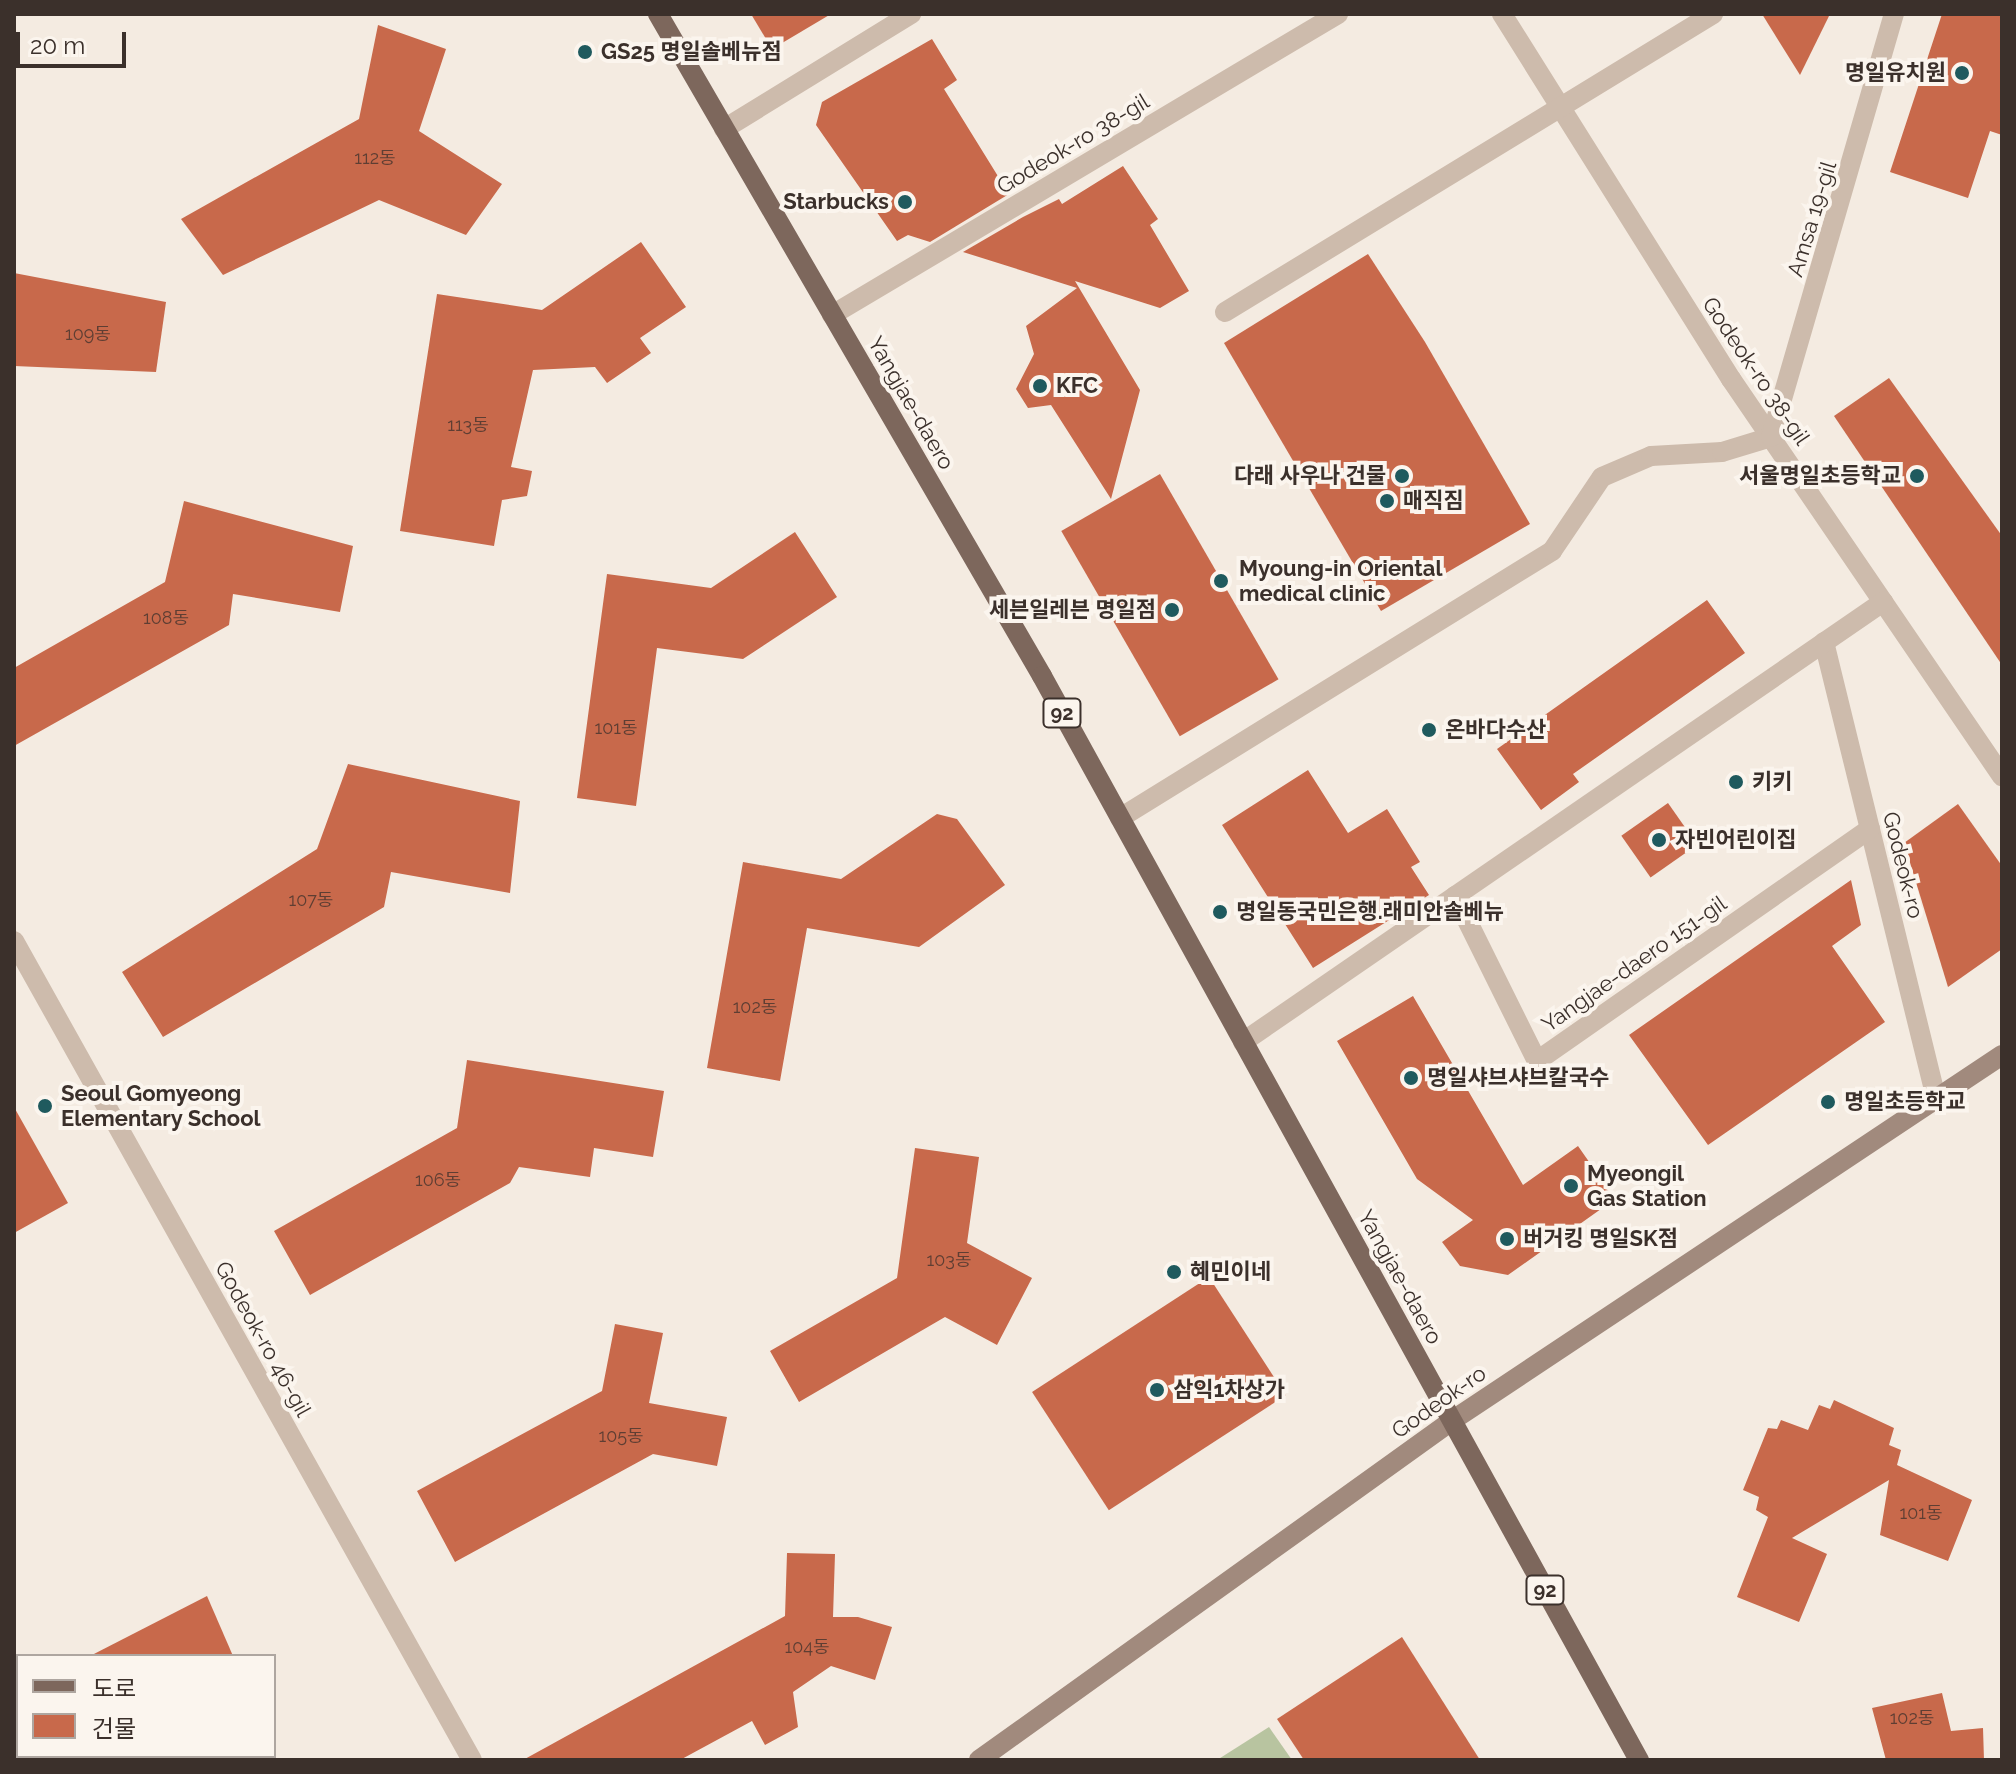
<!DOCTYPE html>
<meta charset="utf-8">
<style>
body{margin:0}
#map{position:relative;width:2016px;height:1774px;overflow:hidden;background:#f4ebe1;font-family:Raleway,"Noto Sans KR",sans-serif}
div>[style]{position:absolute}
.green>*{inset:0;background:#b8c4a0}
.building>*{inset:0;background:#c8694b;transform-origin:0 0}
.street>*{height:20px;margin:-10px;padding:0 10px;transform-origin:10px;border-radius:10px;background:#cdbbac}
.secondary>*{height:20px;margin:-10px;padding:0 10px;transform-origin:10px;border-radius:10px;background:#a18a7d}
.primary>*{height:20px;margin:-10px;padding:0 10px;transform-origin:10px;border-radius:10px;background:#7d675c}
.dots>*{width:22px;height:22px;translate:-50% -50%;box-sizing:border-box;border:4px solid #fbf5ee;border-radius:50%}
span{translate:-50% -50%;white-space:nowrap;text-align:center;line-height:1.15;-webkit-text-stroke:8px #fbf5ee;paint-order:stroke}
.number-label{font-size:18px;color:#5e3e33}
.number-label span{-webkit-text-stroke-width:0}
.shield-label span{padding:2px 6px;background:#fbf5ee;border:2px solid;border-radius:6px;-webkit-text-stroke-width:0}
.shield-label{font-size:20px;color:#3b302b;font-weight:700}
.poi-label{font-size:22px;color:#3b302b;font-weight:700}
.left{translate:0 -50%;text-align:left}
.right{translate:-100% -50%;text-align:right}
.street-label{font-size:22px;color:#3b302b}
.frame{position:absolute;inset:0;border:16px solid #3b302b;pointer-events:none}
.legend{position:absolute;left:16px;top:1654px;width:260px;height:104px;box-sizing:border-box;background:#fbf5ee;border:2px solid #aea6a0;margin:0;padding:10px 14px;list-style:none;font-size:24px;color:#3b302b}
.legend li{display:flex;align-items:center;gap:16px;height:40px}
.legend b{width:40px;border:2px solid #aea6a0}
.scale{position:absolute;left:16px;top:32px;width:110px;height:36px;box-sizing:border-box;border:4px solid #3b302b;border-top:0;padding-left:10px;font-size:24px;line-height:28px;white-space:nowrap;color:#3b302b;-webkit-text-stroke:6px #fbf5ee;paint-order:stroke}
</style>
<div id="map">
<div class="green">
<i style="clip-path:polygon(1269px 1727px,1292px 1760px,1217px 1760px)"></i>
</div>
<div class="building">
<i style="clip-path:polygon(751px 14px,831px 14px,772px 49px)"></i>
<i style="clip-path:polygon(1762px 14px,1830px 14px,1800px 75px)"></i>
<i style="clip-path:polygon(1942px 14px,2002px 14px,2002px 135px,1990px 131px,1968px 198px,1890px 172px)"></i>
<i style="clip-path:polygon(378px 25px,446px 49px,419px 131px,502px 184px,466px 235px,379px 200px,223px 275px,181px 219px,359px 119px)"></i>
<i style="clip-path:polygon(932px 39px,957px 80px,944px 89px,1009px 194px,930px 242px,908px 235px,897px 241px,816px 125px,822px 102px)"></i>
<i style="clip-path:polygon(1123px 166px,1158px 219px,1150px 225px,1189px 291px,1160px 308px,1075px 281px,1140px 390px,1111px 499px,1051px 405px,1028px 408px,1016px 389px,1034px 354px,1026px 326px,1077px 288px,963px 252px,1023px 217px,1059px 199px,1062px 204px)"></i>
<i style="clip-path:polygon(641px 242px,686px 307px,640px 338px,651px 353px,607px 383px,595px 367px,533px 370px,511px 467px,532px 471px,527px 496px,502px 500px,494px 546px,400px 531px,437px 294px,542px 310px)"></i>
<i style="clip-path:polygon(1368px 254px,1425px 342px,1530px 524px,1381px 611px,1224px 343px)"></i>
<i style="clip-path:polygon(14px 273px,166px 302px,156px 372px,14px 366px)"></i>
<i style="clip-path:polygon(1889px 378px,2002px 536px,2002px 665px,1834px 416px)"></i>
<i style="left:1160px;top:474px;width:237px;height:114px;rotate:60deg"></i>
<i style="clip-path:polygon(184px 501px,353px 546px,340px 612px,233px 594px,229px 625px,14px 746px,14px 668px,165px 582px)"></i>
<i style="clip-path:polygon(795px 532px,837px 597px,743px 659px,657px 648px,636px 806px,577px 798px,607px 574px,711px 588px)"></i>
<i style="clip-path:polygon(1707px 600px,1745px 653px,1573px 774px,1579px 782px,1541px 810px,1497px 749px)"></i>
<i style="clip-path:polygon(348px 764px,520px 801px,510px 893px,391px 872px,384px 907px,163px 1037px,122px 972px,317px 849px)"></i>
<i style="clip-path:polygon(1308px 770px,1348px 833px,1387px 809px,1420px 862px,1411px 867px,1429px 895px,1313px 968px,1222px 825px)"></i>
<i style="left:1668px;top:803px;width:51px;height:57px;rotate:55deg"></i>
<i style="clip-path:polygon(1958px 804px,2002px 866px,2002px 949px,1948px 987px,1904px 843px)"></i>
<i style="clip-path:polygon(937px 814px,957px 819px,1005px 885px,919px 947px,807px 928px,780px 1081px,707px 1068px,743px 862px,841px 879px)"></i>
<i style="clip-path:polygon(1851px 880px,1861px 925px,1832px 946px,1885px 1022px,1708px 1145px,1629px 1035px)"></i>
<i style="clip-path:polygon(1413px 996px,1523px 1185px,1578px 1146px,1615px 1199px,1508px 1275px,1460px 1266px,1442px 1242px,1473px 1220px,1417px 1179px,1337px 1041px)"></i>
<i style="clip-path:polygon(467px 1060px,664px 1091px,653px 1157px,594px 1148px,590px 1177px,519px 1167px,510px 1183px,310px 1295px,274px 1231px,457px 1128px)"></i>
<i style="clip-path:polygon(14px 1107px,68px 1203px,14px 1233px)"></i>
<i style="clip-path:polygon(915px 1148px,979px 1157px,967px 1243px,1032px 1278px,997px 1345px,945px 1317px,799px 1402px,770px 1351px,897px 1278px)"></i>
<i style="left:1209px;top:1277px;width:141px;height:211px;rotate:57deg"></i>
<i style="clip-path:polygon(615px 1324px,663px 1333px,649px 1403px,727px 1417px,717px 1466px,653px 1454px,455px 1562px,417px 1491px,602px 1391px)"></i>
<i style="clip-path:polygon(1834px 1400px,1894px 1428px,1889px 1445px,1901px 1450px,1897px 1465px,1972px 1500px,1948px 1561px,1880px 1535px,1889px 1480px,1792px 1538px,1827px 1554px,1799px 1622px,1737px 1597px,1768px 1517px,1756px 1510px,1759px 1497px,1743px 1490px,1768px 1428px,1777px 1429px,1781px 1420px,1808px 1430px,1819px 1405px,1830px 1409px)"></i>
<i style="clip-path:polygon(787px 1553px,835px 1554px,833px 1617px,858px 1617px,892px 1627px,875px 1680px,831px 1666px,793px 1692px,798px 1727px,765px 1745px,752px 1721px,680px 1760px,523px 1760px,785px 1616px)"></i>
<i style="clip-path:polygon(207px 1596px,233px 1656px,90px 1656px)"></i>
<i style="clip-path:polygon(1402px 1637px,1480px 1760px,1304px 1760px,1277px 1719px)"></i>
<i style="clip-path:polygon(1942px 1693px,1951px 1731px,1983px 1728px,1984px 1760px,1886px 1760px,1872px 1708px)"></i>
</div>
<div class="street">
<i style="left:1502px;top:14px;width:431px;rotate:57.9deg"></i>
<i style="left:1731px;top:379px;width:481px;rotate:55.7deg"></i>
<i style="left:724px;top:129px;width:220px;rotate:-31.6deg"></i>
<i style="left:1225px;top:312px;width:572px;rotate:-31.41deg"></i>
<i style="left:832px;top:315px;width:589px;rotate:-30.75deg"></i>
<i style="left:1824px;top:642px;width:471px;rotate:76.2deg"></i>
<i style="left:1120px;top:818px;width:508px;rotate:-31.72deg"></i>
<i style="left:1552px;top:551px;width:89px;rotate:-56deg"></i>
<i style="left:1602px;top:477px;width:53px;rotate:-23.2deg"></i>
<i style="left:1651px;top:456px;width:71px;rotate:-3.2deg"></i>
<i style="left:1722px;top:452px;width:51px;rotate:-17deg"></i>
<i style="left:1771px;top:437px;width:441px;rotate:-73.8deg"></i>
<i style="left:1455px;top:896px;width:184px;rotate:63.6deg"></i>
<i style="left:1537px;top:1061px;width:406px;rotate:-34.9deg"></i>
<i style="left:14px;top:941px;width:938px;rotate:60.79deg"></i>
<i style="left:1243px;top:1042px;width:777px;rotate:-34.51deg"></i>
</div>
<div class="secondary">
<i style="left:979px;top:1760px;width:583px;rotate:-35.65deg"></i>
<i style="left:1453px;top:1420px;width:659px;rotate:-33.62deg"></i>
</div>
<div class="primary">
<i style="left:658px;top:14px;width:765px;rotate:59.88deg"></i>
<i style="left:1042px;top:676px;width:1238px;rotate:61.16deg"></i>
</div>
<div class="dots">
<i style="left:585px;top:52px;background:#1f5a5e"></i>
<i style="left:1962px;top:73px;background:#1f5a5e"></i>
<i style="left:905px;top:202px;background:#1f5a5e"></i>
<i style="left:1040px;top:386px;background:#1f5a5e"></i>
<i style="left:1402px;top:476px;background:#1f5a5e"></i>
<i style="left:1917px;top:476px;background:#1f5a5e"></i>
<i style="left:1387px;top:501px;background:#1f5a5e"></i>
<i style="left:1221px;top:581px;background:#1f5a5e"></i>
<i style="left:1172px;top:610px;background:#1f5a5e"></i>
<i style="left:1429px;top:730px;background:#1f5a5e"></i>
<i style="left:1736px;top:782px;background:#1f5a5e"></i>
<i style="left:1659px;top:840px;background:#1f5a5e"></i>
<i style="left:1220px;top:912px;background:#1f5a5e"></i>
<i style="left:1411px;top:1078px;background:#1f5a5e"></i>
<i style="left:1828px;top:1102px;background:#1f5a5e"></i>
<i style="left:45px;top:1106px;background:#1f5a5e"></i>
<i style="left:1571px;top:1186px;background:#1f5a5e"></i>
<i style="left:1507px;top:1239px;background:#1f5a5e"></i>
<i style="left:1174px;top:1272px;background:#1f5a5e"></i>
<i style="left:1157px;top:1390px;background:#1f5a5e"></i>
</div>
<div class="number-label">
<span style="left:375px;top:158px">112동</span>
<span style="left:88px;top:334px">109동</span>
<span style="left:468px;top:425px">113동</span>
<span style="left:166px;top:618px">108동</span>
<span style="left:616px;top:728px">101동</span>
<span style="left:311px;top:900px">107동</span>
<span style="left:755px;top:1007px">102동</span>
<span style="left:438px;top:1180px">106동</span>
<span style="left:949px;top:1260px">103동</span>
<span style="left:621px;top:1436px">105동</span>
<span style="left:1921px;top:1513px">101동</span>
<span style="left:807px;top:1647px">104동</span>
<span style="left:1912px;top:1718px">102동</span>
</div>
<div class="shield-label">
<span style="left:1062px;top:713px">92</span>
<span style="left:1545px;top:1590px">92</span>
</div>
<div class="poi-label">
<span class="left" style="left:601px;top:52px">GS25 명일솔베뉴점</span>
<span class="right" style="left:1946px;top:73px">명일유치원</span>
<span class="right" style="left:889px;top:202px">Starbucks</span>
<span class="left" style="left:1056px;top:386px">KFC</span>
<span class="right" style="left:1386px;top:476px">다래 사우나 건물</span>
<span class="right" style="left:1901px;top:476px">서울명일초등학교</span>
<span class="left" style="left:1403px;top:501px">매직짐</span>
<span class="left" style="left:1239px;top:581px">Myoung-in Oriental<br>medical clinic</span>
<span class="right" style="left:1156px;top:610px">세븐일레븐 명일점</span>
<span class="left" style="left:1445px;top:730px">온바다수산</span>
<span class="left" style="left:1752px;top:782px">키키</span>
<span class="left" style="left:1675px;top:840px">자빈어린이집</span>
<span class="left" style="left:1236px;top:912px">명일동국민은행.래미안솔베뉴</span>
<span class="left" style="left:1427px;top:1078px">명일샤브샤브칼국수</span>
<span class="left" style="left:61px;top:1106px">Seoul Gomyeong<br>Elementary School</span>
<span class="left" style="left:1844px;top:1102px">명일초등학교</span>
<span class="left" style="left:1587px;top:1186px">Myeongil<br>Gas Station</span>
<span class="left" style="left:1523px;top:1239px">버거킹 명일SK점</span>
<span class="left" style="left:1190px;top:1272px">혜민이네</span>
<span class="left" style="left:1173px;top:1390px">삼익1차상가</span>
</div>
<div class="street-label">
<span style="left:1073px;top:144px;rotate:-31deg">Godeok-ro 38-gil</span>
<span style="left:1812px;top:219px;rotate:-73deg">Amsa 19-gil</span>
<span style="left:1756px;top:371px;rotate:56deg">Godeok-ro 38-gil</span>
<span style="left:911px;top:403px;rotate:60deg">Yangjae-daero</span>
<span style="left:1903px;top:865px;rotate:76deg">Godeok-ro</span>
<span style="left:1634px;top:964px;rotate:-35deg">Yangjae-daero 151-gil</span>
<span style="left:1400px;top:1277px;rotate:61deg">Yangjae-daero</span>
<span style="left:263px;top:1339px;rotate:61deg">Godeok-ro 46-gil</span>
<span style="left:1439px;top:1402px;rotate:-35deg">Godeok-ro</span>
</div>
<div class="frame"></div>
<ul class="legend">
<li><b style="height:10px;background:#7d675c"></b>도로</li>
<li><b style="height:22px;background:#c8694b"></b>건물</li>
</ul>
<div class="scale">20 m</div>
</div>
